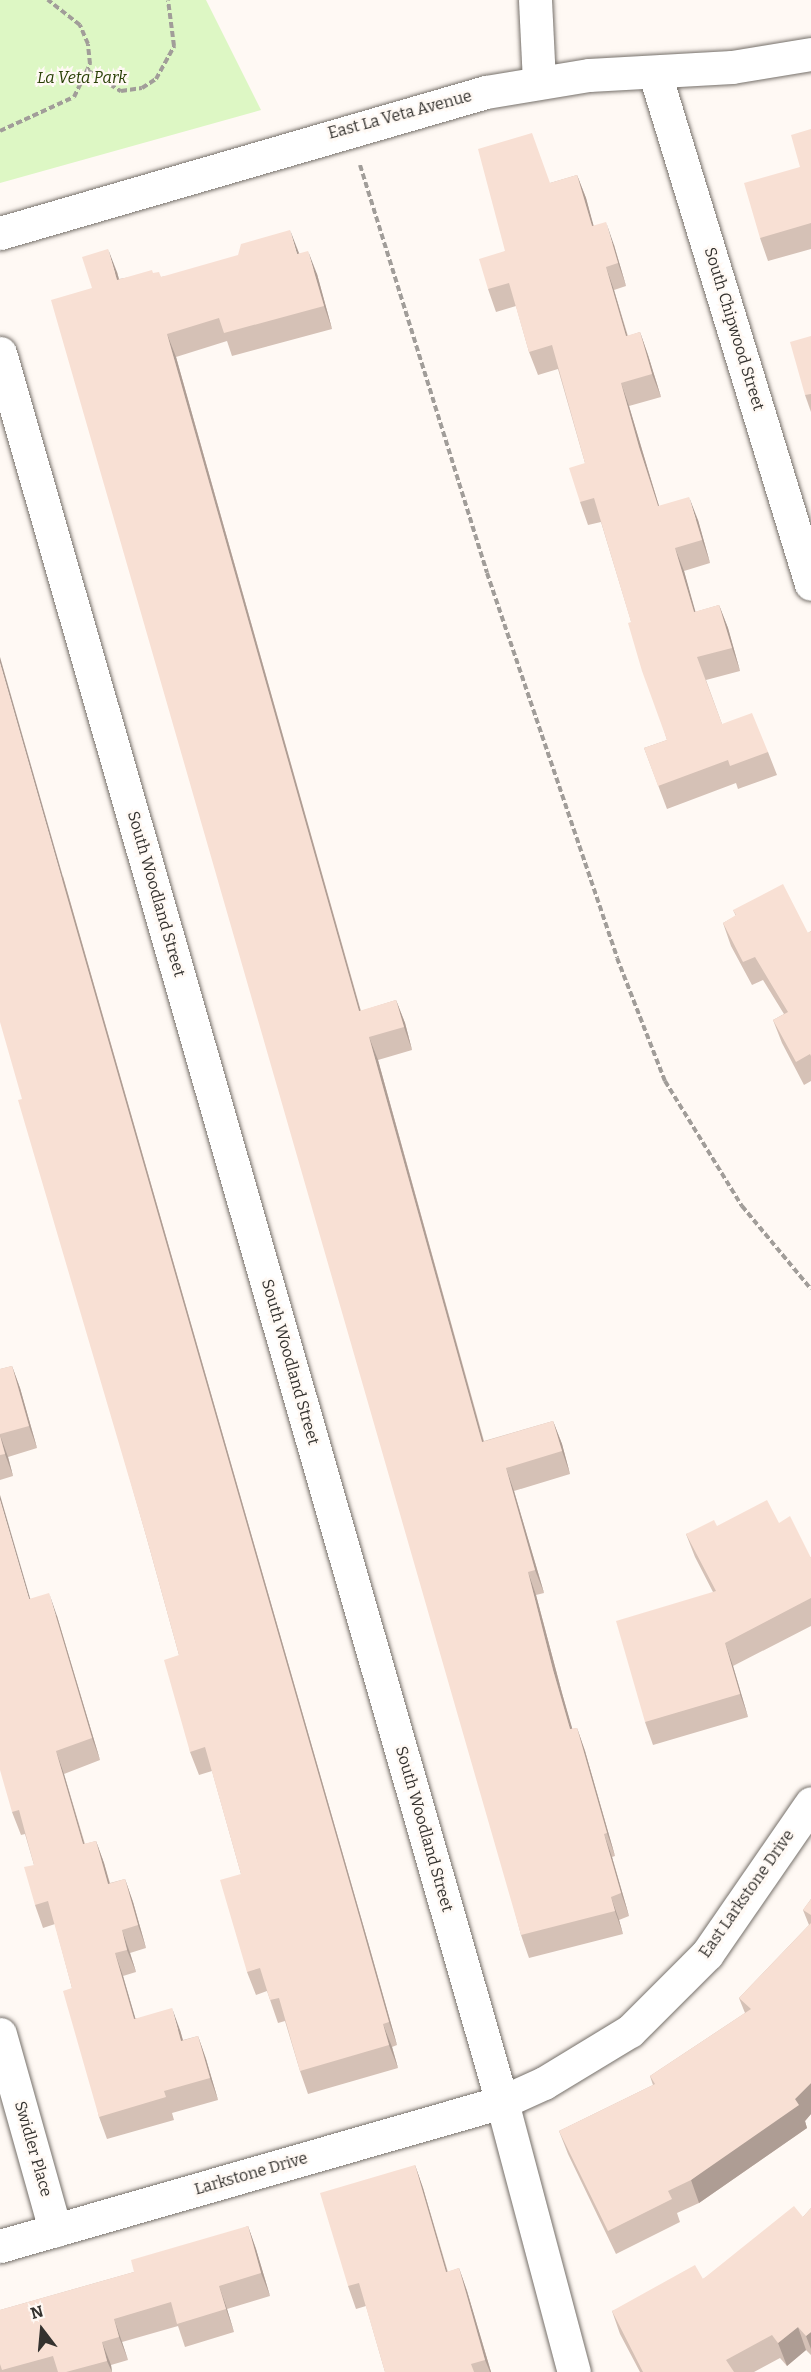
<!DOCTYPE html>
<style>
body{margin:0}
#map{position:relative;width:811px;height:2372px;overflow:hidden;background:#fff9f4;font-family:Bitter,serif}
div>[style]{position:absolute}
.green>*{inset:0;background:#ddf7c4}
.path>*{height:4px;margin-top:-2px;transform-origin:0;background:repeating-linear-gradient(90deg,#a19d99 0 6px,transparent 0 9px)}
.roads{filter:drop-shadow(0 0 2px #76706a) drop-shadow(0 0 2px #76706a)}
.minor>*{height:33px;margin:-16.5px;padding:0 16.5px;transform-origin:16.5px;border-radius:16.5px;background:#fff}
.wall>*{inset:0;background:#d5c1b6}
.shaded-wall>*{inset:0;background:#ae9d94}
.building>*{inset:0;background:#f8e0d4}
span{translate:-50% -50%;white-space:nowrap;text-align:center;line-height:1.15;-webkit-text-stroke:4.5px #fff9f4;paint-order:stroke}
.park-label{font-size:16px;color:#294006;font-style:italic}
.street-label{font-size:16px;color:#34322f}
.north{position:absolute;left:12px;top:2300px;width:60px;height:60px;-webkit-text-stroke:4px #fff9f4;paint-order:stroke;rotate:344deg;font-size:16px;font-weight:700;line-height:24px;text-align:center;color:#34322f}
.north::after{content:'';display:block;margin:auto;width:21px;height:27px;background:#34322f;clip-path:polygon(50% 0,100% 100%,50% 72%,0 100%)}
</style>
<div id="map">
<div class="green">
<i style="clip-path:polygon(0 0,206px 0,261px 110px,0 183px)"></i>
</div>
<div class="path">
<i style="left:87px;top:70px;width:40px;rotate:32deg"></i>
<i style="left:121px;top:91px;width:21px;rotate:-8deg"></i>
<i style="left:142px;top:88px;width:17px;rotate:-33deg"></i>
<i style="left:156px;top:79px;width:38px;rotate:-61deg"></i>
<i style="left:174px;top:46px;width:46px;rotate:-97.4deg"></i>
<i style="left:0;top:131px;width:81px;rotate:-24.7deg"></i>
<i style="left:74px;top:97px;width:37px;rotate:-64deg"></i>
<i style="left:90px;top:64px;width:20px;rotate:-96deg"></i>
<i style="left:88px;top:44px;width:21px;rotate:-113deg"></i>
<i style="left:80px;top:25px;width:41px;rotate:-142deg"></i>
<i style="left:360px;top:165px;width:427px;rotate:72.7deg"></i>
<i style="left:487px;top:573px;width:406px;rotate:71.3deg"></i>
<i style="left:617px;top:958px;width:132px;rotate:68.7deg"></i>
<i style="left:665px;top:1081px;width:147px;rotate:58.4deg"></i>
<i style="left:742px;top:1206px;width:108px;rotate:50.3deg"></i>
</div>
<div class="roads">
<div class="minor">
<i style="left:535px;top:0;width:82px;rotate:87.2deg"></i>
<i style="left:655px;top:74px;width:533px;rotate:72.99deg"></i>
<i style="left:0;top:233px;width:506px;rotate:-16.18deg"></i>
<i style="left:486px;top:92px;width:104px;rotate:-9.4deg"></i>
<i style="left:589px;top:75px;width:143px;rotate:-3.2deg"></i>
<i style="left:732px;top:67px;width:80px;rotate:-9.3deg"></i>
<i style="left:0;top:353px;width:1820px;rotate:73.99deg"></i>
<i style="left:502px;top:2102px;width:279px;rotate:75.1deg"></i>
<i style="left:0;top:2034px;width:204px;rotate:74.3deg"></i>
<i style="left:0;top:2246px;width:522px;rotate:-16.01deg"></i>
<i style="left:502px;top:2102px;width:46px;rotate:-24.3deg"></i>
<i style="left:544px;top:2083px;width:100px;rotate:-31.2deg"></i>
<i style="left:630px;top:2031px;width:109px;rotate:-45deg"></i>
<i style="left:707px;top:1954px;width:183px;rotate:-55.4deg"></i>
</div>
</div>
<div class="wall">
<i style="clip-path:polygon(811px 129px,811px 249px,768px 261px,760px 238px,800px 167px)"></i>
<i style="clip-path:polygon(577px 175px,586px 198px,593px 225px,614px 245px,626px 286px,614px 290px,628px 336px,640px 332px,648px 355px,661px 397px,629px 406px,659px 506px,698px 520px,710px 563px,684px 571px,695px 612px,719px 605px,728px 628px,740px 671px,706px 680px,722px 724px,768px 752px,777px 775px,738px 789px,736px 783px,667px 809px,644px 748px,667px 740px,601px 522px,588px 525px,580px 502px,585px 463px,558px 369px,538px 375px,529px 352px,516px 306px,496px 312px,488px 289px,505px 251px,550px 183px)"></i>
<i style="clip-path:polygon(299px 254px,317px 274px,332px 329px,232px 356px,227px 341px,176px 357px,361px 1011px,396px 1000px,405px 1023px,412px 1050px,378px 1060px,484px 1441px,553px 1421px,562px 1444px,570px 1474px,514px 1491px,544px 1593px,536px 1595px,562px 1693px,572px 1729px,577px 1728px,585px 1751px,615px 1856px,612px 1857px,629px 1916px,619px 1920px,623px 1934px,529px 1958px,521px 1935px,92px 288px,117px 272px,119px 279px,153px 273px,161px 277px)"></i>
<i style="clip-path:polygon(811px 336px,811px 412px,805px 395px)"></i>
<i style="clip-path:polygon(63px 876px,368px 1942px,397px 2045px,392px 2047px,398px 2068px,308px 2094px,300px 2071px,285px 2021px,278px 2023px,267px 1991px,256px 1995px,247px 1972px,241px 1874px,212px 1771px,199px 1775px,190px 1752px,179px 1655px,147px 1539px,22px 1099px)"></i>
<i style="clip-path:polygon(733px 910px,808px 933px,811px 931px,811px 1081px,804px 1085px,782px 1043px,773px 1020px,784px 1014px,763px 980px,752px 985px,731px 946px,723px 923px,736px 916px)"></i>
<i style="clip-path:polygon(12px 1366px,20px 1388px,37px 1448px,8px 1457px,13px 1476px,0 1480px,0 1369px)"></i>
<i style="clip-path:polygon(779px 1523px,811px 1558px,811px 1626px,733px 1666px,748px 1717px,653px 1745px,645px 1722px,713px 1592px,695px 1557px,686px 1534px,717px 1526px)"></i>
<i style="clip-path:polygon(30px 1599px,57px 1616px,100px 1760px,64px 1774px,85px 1844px,96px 1841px,104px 1863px,110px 1883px,125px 1879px,133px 1902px,146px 1948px,130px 1953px,136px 1972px,123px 1976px,135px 2018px,180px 2030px,183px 2040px,198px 2036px,206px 2059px,218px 2100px,172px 2113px,174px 2120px,107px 2139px,99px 2117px,72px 1988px,55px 1924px,43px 1928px,35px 1905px,34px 1865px,25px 1834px,21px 1835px,12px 1812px)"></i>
<i style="clip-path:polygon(811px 1899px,811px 2114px,805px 2121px,807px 2128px,699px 2203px,677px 2213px,680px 2222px,616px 2254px,568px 2154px,559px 2131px,653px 2085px,650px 2076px,745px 2013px,739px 1998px,809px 1925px,803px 1910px)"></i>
<i style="clip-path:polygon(415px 2165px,423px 2188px,448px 2272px,459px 2268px,467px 2291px,491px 2372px,385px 2372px,366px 2306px,356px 2309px,348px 2286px)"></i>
<i style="clip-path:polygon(811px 2208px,811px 2355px,806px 2350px,787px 2366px,780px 2358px,754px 2372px,640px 2372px,620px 2334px,612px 2311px,703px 2279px,803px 2217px)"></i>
<i style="clip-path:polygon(248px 2226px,256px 2249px,270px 2296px,227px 2309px,234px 2332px,185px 2347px,178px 2326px,122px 2342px,128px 2360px,111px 2365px,112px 2372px,0 2372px,0 2310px,134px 2272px)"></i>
</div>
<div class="shaded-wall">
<i style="clip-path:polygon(577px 175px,586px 198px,600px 249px,592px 226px)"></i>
<i style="clip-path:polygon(606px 222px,614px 245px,626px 286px,618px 263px)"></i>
<i style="clip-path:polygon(290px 230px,299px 253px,306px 277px,297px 254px)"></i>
<i style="clip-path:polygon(108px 249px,117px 272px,125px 303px,117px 280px)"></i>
<i style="clip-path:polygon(308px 251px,317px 274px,332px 329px,324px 306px)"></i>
<i style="clip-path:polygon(606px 267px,614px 290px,634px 359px,626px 336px)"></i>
<i style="clip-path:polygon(640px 332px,648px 355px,661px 397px,652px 374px)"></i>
<i style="clip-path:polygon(167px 334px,176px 357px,367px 1034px,359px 1011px)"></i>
<i style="clip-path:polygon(621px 383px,629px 406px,648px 470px,666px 529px,658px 506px,639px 447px)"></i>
<i style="clip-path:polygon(689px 497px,698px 520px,710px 563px,702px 540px)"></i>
<i style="clip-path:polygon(675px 548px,684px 571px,702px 635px,694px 612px)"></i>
<i style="clip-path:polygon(719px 605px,728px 628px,740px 671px,732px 648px)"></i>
<i style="clip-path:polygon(0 657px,368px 1942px,397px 2045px,389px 2022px,0 663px)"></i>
<i style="clip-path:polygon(396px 1000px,405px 1023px,412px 1050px,404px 1027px)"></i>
<i style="clip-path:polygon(369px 1037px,378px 1060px,490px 1465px,482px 1442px)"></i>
<i style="clip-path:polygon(12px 1366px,20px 1388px,37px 1448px,29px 1426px)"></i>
<i style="clip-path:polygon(553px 1421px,562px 1444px,570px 1474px,562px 1451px)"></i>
<i style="clip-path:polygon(0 1435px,8px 1457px,13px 1476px,5px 1454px)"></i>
<i style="clip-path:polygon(506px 1468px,514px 1491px,544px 1593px,535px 1570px)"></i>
<i style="clip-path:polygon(0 1495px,37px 1622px,29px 1599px,0 1500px)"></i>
<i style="clip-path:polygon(528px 1572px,536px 1595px,562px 1693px,579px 1752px,570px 1729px,553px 1670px)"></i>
<i style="clip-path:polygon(49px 1593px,57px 1616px,100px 1760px,92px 1738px)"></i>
<i style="clip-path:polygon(725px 1643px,733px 1666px,748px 1717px,740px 1694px)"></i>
<i style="clip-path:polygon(577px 1728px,585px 1751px,615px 1856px,607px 1833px)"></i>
<i style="clip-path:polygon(56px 1751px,64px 1774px,91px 1867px,83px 1844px)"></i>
<i style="clip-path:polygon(604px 1834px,612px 1857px,629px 1916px,621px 1893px)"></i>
<i style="clip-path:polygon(96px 1841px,104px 1863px,116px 1907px,108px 1884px)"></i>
<i style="clip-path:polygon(125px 1879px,133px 1902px,146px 1948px,138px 1925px)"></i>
<i style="clip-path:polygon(611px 1897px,619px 1920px,623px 1934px,615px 1911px)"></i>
<i style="clip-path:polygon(122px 1930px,130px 1953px,136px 1972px,127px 1950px)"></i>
<i style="clip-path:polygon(115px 1953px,123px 1976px,142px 2041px,134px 2019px)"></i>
<i style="clip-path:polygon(172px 2008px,180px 2030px,189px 2063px,181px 2041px)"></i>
<i style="clip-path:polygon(383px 2024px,392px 2047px,398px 2068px,389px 2045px)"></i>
<i style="clip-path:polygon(198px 2036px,206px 2059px,218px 2100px,210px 2078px)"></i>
<i style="clip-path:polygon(811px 2083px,811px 2114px,805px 2121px,807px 2128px,699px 2203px,691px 2180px,795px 2099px)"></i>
<i style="clip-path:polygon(415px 2165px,423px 2188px,454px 2295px,446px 2272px)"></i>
<i style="clip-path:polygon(248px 2226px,256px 2249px,270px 2296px,261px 2273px)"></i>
<i style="clip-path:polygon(459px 2268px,467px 2291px,491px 2372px,490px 2372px,485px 2360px)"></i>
<i style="clip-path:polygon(219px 2286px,227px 2309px,234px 2332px,226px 2309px)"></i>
<i style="clip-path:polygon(114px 2319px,122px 2342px,128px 2360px,119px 2337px)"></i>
<i style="clip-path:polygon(798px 2327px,806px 2350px,787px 2366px,778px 2343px)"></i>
<i style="clip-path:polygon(811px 2332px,811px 2349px,806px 2336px)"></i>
<i style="clip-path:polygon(102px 2342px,111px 2365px,112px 2372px,107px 2361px)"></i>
</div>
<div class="building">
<i style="clip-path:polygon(811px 129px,811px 223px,760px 238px,744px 183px,800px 167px,791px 135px)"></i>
<i style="clip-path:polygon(532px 133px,550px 183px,577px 175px,592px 226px,606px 222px,618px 263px,606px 267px,626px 336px,640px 332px,652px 374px,621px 383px,639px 447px,658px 506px,689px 497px,702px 540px,675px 548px,694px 612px,719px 605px,732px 648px,697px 657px,722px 724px,752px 713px,768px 752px,730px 766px,728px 760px,658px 786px,644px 748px,667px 740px,642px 671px,628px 623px,631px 622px,594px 498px,580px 502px,569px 468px,585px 463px,552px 345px,529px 352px,509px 283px,488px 289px,479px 259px,505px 251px,478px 149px)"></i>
<i style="clip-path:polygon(290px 230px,297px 254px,308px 251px,324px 306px,224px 333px,219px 318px,167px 334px,359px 1011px,396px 1000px,404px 1027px,369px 1037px,482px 1442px,553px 1421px,562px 1451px,506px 1468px,535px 1570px,528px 1572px,553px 1670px,570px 1729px,577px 1728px,607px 1833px,604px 1834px,621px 1893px,611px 1897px,615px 1911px,521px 1935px,51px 300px,92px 288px,82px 257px,108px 249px,117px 280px,152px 270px,153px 273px,159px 272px,161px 277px,238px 255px,241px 244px)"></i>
<i style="clip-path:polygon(811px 336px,811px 394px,805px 395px,790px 342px)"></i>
<i style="clip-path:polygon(0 663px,360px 1919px,389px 2022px,383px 2024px,389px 2045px,300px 2071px,279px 1998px,270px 2000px,260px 1968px,247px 1972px,220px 1880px,241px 1874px,205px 1747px,190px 1752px,164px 1660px,179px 1655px,147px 1539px,18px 1100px,22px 1099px,0 1022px)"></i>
<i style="clip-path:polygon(783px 884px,808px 933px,811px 931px,811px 1056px,810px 1054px,796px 1062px,773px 1020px,788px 1012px,755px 957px,743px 962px,723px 923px,736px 915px,733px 910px)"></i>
<i style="clip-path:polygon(12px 1366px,29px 1426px,0 1434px,0 1369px)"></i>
<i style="clip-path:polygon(0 1436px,5px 1454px,0 1455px)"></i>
<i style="clip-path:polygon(0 1500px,29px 1599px,49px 1593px,92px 1738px,56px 1751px,83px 1844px,96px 1841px,108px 1884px,125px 1879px,138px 1925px,122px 1930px,127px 1950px,115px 1953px,134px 2019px,172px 2008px,181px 2041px,198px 2036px,210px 2078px,164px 2091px,166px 2097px,99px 2117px,63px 1991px,72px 1988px,48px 1901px,35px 1905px,24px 1867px,34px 1865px,19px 1810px,12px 1812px,0 1770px)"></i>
<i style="clip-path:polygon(767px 1500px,779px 1523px,790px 1516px,811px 1558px,811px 1598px,725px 1643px,740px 1694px,645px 1722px,616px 1621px,716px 1591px,686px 1534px,714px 1520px,717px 1526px)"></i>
<i style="clip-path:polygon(811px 1899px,811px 1915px,803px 1910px)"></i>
<i style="clip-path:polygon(811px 1923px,811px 2083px,795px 2099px,799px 2105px,691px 2180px,668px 2191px,672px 2199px,608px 2231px,559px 2131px,655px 2084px,650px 2076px,751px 2009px,739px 1998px)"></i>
<i style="clip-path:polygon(415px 2165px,446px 2272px,459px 2268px,485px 2360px,471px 2364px,474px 2372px,385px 2372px,359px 2283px,348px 2286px,320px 2193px)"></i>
<i style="clip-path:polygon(794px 2206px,803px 2217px,811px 2208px,811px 2332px,806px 2336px,798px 2327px,778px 2343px,772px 2335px,726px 2360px,734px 2372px,643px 2372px,612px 2311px,695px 2265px,703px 2279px)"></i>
<i style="clip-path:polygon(248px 2226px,261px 2273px,219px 2286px,226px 2309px,177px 2324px,171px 2302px,114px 2319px,119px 2337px,102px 2342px,107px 2361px,66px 2372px,58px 2372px,53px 2356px,2px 2370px,0 2364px,0 2310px,134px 2272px,131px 2260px)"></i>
</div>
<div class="park-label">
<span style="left:82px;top:78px">La Veta Park</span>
</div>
<div class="street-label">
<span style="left:400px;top:115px;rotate:-15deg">East La Veta Avenue</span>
<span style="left:734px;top:329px;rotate:73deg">South Chipwood Street</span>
<span style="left:156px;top:894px;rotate:74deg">South Woodland Street</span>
<span style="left:290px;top:1362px;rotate:74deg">South Woodland Street</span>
<span style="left:424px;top:1829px;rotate:74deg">South Woodland Street</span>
<span style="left:747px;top:1894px;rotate:-55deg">East Larkstone Drive</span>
<span style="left:33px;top:2149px;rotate:74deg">Swidler Place</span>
<span style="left:251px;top:2174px;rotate:-16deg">Larkstone Drive</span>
</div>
<div class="north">N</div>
</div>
